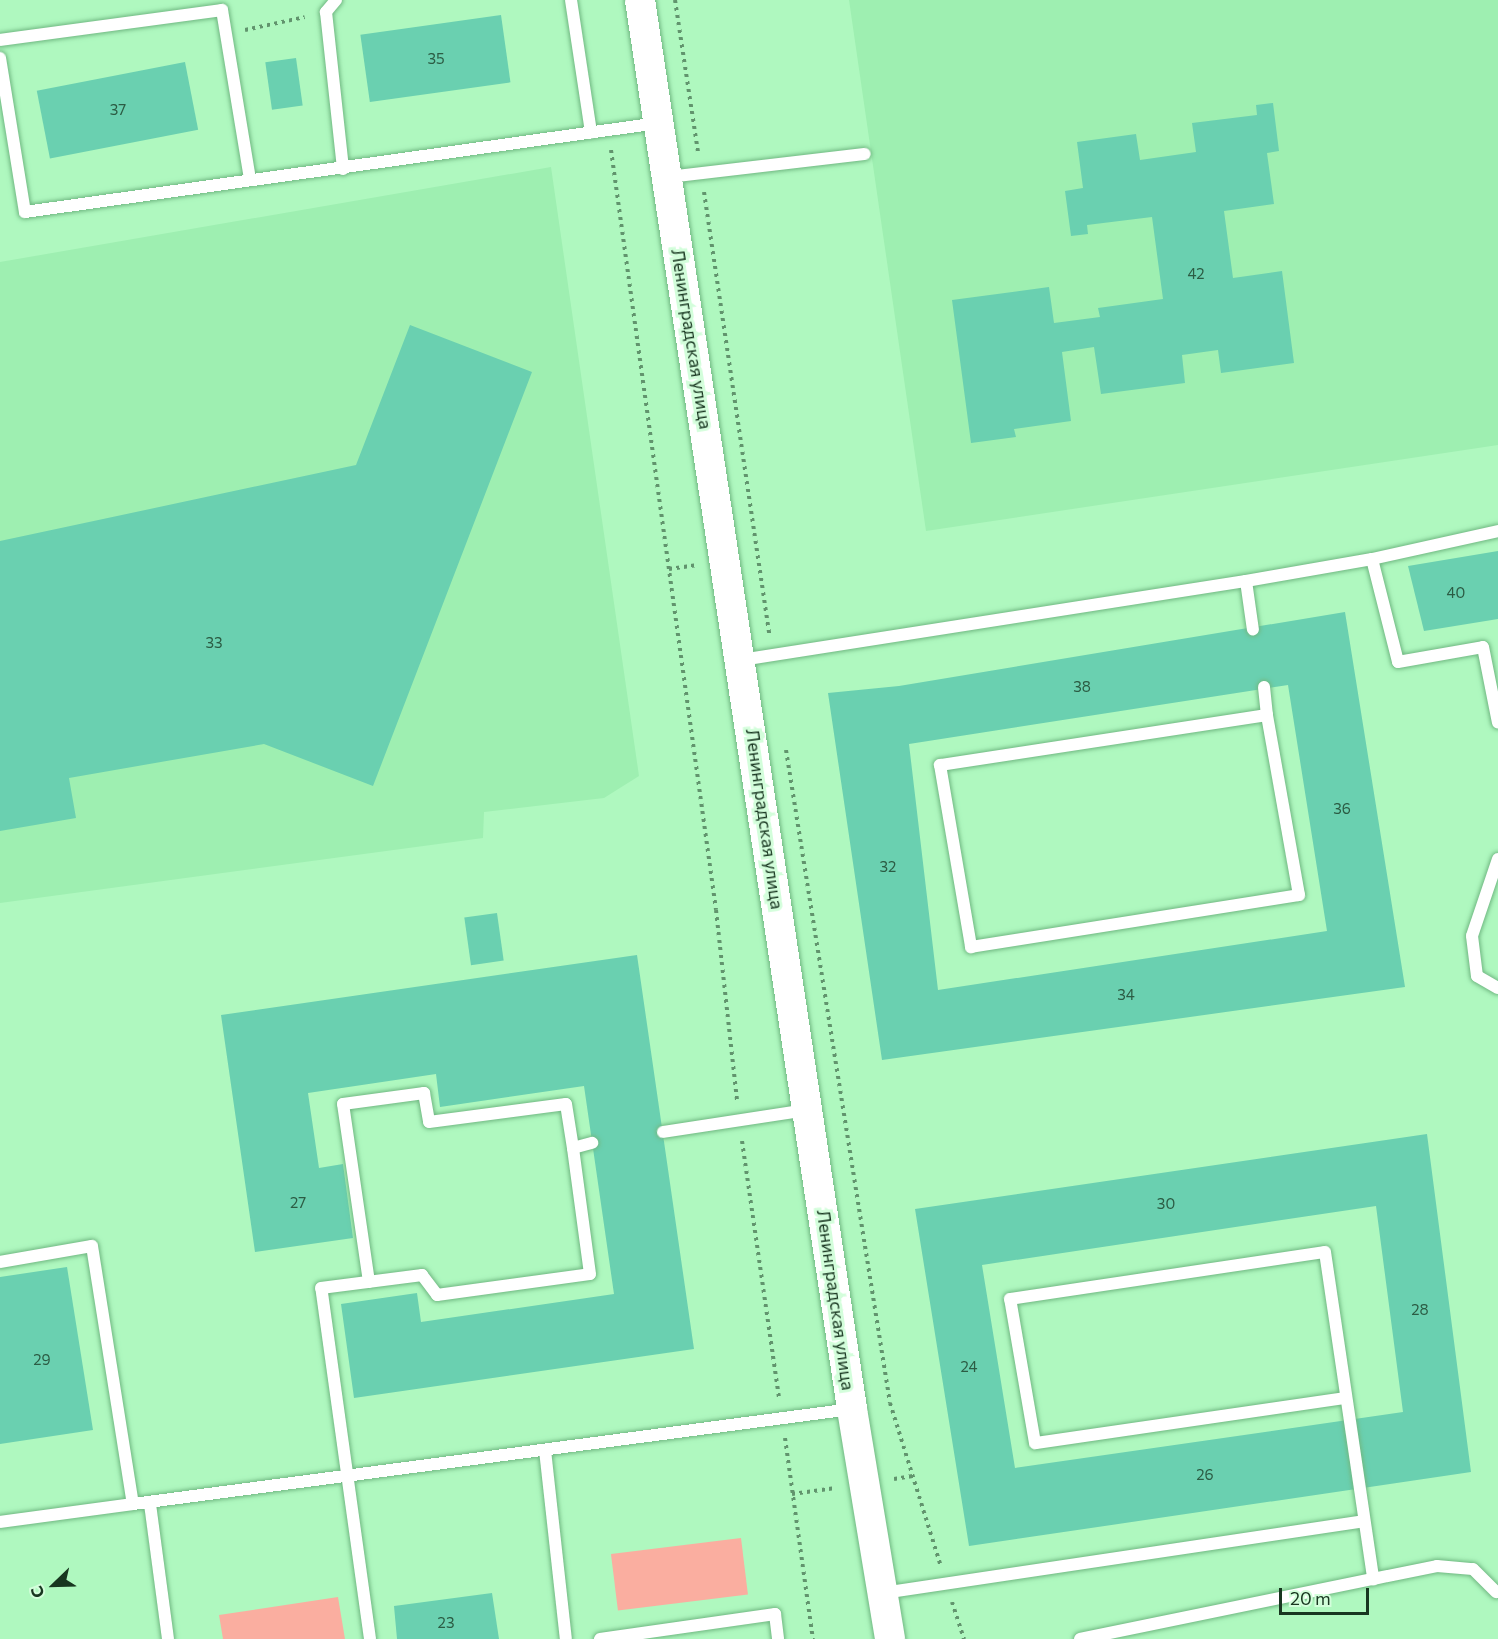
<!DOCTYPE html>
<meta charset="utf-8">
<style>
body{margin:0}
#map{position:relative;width:1498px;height:1639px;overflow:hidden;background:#aff8bf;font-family:Commissioner,sans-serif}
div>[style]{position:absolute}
.built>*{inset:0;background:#9eefb1}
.green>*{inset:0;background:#faaea0;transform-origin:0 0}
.building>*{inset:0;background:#6ad0b0;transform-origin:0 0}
.path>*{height:4px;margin-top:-2px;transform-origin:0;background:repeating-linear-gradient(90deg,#61946d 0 3px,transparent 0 7.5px)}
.roads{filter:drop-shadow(0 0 2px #70b882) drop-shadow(0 0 2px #70b882)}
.service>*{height:12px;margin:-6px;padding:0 6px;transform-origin:6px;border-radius:6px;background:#fff}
.tertiary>*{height:30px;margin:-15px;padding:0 15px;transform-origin:15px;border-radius:15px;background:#fff}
span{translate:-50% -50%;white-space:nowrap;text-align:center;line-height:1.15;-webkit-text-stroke:6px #d3fedb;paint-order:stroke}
.number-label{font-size:15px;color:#2c5c44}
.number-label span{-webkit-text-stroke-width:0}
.street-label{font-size:18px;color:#183620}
.north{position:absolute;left:24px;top:1555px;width:60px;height:60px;-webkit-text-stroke:4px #d3fedb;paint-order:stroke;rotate:247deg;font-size:16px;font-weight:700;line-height:24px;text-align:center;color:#183620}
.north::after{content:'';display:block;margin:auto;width:21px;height:27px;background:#183620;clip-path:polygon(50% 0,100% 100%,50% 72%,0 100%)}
.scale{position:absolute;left:1279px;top:1588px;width:90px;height:27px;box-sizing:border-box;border:3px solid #183620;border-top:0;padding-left:8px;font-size:18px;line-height:21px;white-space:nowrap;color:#183620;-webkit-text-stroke:4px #d3fedb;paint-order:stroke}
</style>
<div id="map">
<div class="built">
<i style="clip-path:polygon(849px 0,1498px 0,1498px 445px,926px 531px)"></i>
<i style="clip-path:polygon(551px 167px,639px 776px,604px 798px,484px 812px,483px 838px,0 903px,0 262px)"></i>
</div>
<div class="green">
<i style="left:741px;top:1538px;width:57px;height:131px;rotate:83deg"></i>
<i style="clip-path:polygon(338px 1597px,345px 1639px,223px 1639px,219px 1615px)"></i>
</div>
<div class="building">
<i style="left:501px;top:15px;width:68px;height:142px;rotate:82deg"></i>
<i style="left:296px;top:58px;width:48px;height:31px;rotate:82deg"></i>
<i style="left:185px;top:62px;width:69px;height:151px;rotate:79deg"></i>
<i style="clip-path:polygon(1273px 103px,1279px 151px,1267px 153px,1274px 204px,1224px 211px,1233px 278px,1282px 271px,1294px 363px,1221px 373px,1218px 350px,1182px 355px,1185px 383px,1101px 394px,1094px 347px,1062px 352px,1071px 421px,1014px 429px,1016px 437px,971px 443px,952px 300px,1049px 287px,1054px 323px,1100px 317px,1098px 308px,1163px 299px,1152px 217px,1087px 225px,1088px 234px,1071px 236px,1065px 191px,1083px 188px,1077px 142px,1136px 134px,1140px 160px,1196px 152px,1192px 123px,1257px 115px,1256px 105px)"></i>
<i style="clip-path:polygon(410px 325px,532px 372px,373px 786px,264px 744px,69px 778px,76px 818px,0 831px,0 541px,356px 465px)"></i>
<i style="clip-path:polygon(1498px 551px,1498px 619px,1424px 631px,1408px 566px)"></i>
<i style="clip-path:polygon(evenodd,1345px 612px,1405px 987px,882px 1060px,828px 693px,899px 686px,1345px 612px,1288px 685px,1327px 931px,938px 990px,909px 744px,1288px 685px)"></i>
<i style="left:497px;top:913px;width:48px;height:33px;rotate:82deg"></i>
<i style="clip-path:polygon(637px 955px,694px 1349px,354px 1398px,341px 1304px,417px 1293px,421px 1322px,614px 1294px,584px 1086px,440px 1107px,436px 1074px,308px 1093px,319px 1168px,343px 1164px,353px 1238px,255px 1252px,221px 1015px)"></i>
<i style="clip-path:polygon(evenodd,1427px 1134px,1471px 1472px,969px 1546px,915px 1209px,1427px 1134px,1376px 1206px,1403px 1412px,1015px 1468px,982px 1265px,1376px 1206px)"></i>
<i style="clip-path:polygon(67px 1267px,93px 1430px,0 1444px,0 1277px)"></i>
<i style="clip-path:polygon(492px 1593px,499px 1639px,397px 1639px,394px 1606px)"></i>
</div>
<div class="path">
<i style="left:675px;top:0;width:154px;rotate:81.4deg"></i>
<i style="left:245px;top:30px;width:61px;rotate:-12.2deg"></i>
<i style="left:611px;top:150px;width:767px;rotate:82.13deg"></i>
<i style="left:716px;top:910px;width:192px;rotate:83.7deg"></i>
<i style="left:704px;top:192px;width:446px;rotate:81.6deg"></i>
<i style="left:669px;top:569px;width:27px;rotate:-8deg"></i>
<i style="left:786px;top:750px;width:661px;rotate:80.95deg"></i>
<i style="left:890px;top:1403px;width:169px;rotate:72.7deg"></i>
<i style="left:742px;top:1141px;width:260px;rotate:81.8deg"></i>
<i style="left:785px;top:1438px;width:203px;rotate:82.1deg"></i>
<i style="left:894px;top:1479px;width:19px;rotate:-9deg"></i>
<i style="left:792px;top:1494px;width:44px;rotate:-7.8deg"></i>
<i style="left:952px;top:1602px;width:39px;rotate:72deg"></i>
</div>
<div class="roads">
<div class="service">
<i style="left:336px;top:0;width:16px;rotate:130deg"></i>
<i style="left:326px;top:12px;width:158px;rotate:83.8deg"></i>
<i style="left:571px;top:0;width:134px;rotate:81.4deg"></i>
<i style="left:0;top:40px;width:224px;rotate:-7.7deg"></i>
<i style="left:222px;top:10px;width:172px;rotate:80.6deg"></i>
<i style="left:0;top:58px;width:156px;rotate:80.8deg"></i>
<i style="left:25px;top:212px;width:639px;rotate:-8deg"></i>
<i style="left:668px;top:177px;width:198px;rotate:-6.7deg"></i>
<i style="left:1372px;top:559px;width:106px;rotate:75.8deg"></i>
<i style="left:1398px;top:662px;width:86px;rotate:-10deg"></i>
<i style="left:1483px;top:647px;width:77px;rotate:78.8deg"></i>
<i style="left:1246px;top:581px;width:49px;rotate:81.9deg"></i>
<i style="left:741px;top:660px;width:511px;rotate:-8.89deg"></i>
<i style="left:1246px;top:581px;width:128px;rotate:-9.9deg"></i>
<i style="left:1372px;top:559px;width:129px;rotate:-12.5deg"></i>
<i style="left:1264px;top:687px;width:28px;rotate:84deg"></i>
<i style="left:1267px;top:715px;width:331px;rotate:171.3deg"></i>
<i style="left:940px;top:765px;width:185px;rotate:80.3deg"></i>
<i style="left:971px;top:947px;width:332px;rotate:-9deg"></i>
<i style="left:1299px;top:895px;width:183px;rotate:-100.1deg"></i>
<i style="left:1498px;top:859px;width:81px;rotate:108.7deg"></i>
<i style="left:1472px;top:936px;width:40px;rotate:82.9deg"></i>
<i style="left:1477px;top:976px;width:24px;rotate:30deg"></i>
<i style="left:663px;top:1132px;width:146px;rotate:-8.7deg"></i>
<i style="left:0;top:1262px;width:93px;rotate:-9.9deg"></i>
<i style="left:92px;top:1246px;width:261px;rotate:81deg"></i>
<i style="left:133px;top:1504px;width:725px;rotate:-7.53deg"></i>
<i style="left:369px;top:1282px;width:180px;rotate:-98.3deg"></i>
<i style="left:343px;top:1104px;width:82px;rotate:-7.7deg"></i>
<i style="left:424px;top:1093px;width:29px;rotate:80deg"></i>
<i style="left:429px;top:1122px;width:138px;rotate:-7.5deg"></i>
<i style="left:566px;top:1104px;width:45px;rotate:81deg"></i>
<i style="left:1345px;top:1398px;width:313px;rotate:171.7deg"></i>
<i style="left:1035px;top:1443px;width:146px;rotate:-99.8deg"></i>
<i style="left:1010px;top:1299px;width:318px;rotate:-8.5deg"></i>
<i style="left:1325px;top:1252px;width:331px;rotate:81.6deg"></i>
<i style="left:1373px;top:1579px;width:65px;rotate:-11.5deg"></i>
<i style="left:1437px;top:1566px;width:36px;rotate:5deg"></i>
<i style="left:1473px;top:1569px;width:33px;rotate:45deg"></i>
<i style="left:545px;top:1450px;width:190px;rotate:83.7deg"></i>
<i style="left:150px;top:1504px;width:136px;rotate:82.4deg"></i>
<i style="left:0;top:1522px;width:134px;rotate:-7.7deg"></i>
<i style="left:883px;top:1593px;width:484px;rotate:-8.5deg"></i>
<i style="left:370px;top:1639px;width:354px;rotate:-97.9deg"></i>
<i style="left:321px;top:1288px;width:102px;rotate:-7.3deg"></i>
<i style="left:422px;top:1275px;width:25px;rotate:53deg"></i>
<i style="left:437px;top:1295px;width:154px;rotate:-7.8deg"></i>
<i style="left:590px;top:1274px;width:127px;rotate:-97.7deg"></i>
<i style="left:573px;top:1148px;width:20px;rotate:-15deg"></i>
<i style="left:600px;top:1639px;width:177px;rotate:-8.1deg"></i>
<i style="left:775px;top:1614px;width:25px;rotate:83deg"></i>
<i style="left:1080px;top:1639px;width:299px;rotate:-11.6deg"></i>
</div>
<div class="tertiary">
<i style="left:640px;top:0;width:1425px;rotate:81.44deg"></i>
<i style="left:852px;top:1409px;width:233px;rotate:80.6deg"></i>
</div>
</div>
<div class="number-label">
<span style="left:436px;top:59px">35</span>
<span style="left:118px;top:110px">37</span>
<span style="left:1196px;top:274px">42</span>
<span style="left:1456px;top:593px">40</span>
<span style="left:214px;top:643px">33</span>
<span style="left:1082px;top:687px">38</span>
<span style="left:1342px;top:809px">36</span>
<span style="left:888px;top:867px">32</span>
<span style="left:1126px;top:995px">34</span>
<span style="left:298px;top:1203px">27</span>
<span style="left:1166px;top:1204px">30</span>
<span style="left:1420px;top:1310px">28</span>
<span style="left:42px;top:1360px">29</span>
<span style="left:969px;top:1367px">24</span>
<span style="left:1205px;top:1475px">26</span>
<span style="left:446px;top:1623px">23</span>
</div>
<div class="street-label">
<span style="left:692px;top:339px;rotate:81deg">Ленинградская улица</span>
<span style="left:765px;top:819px;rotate:82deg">Ленинградская улица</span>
<span style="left:836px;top:1300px;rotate:82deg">Ленинградская улица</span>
</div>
<div class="north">С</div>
<div class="scale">20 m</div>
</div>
